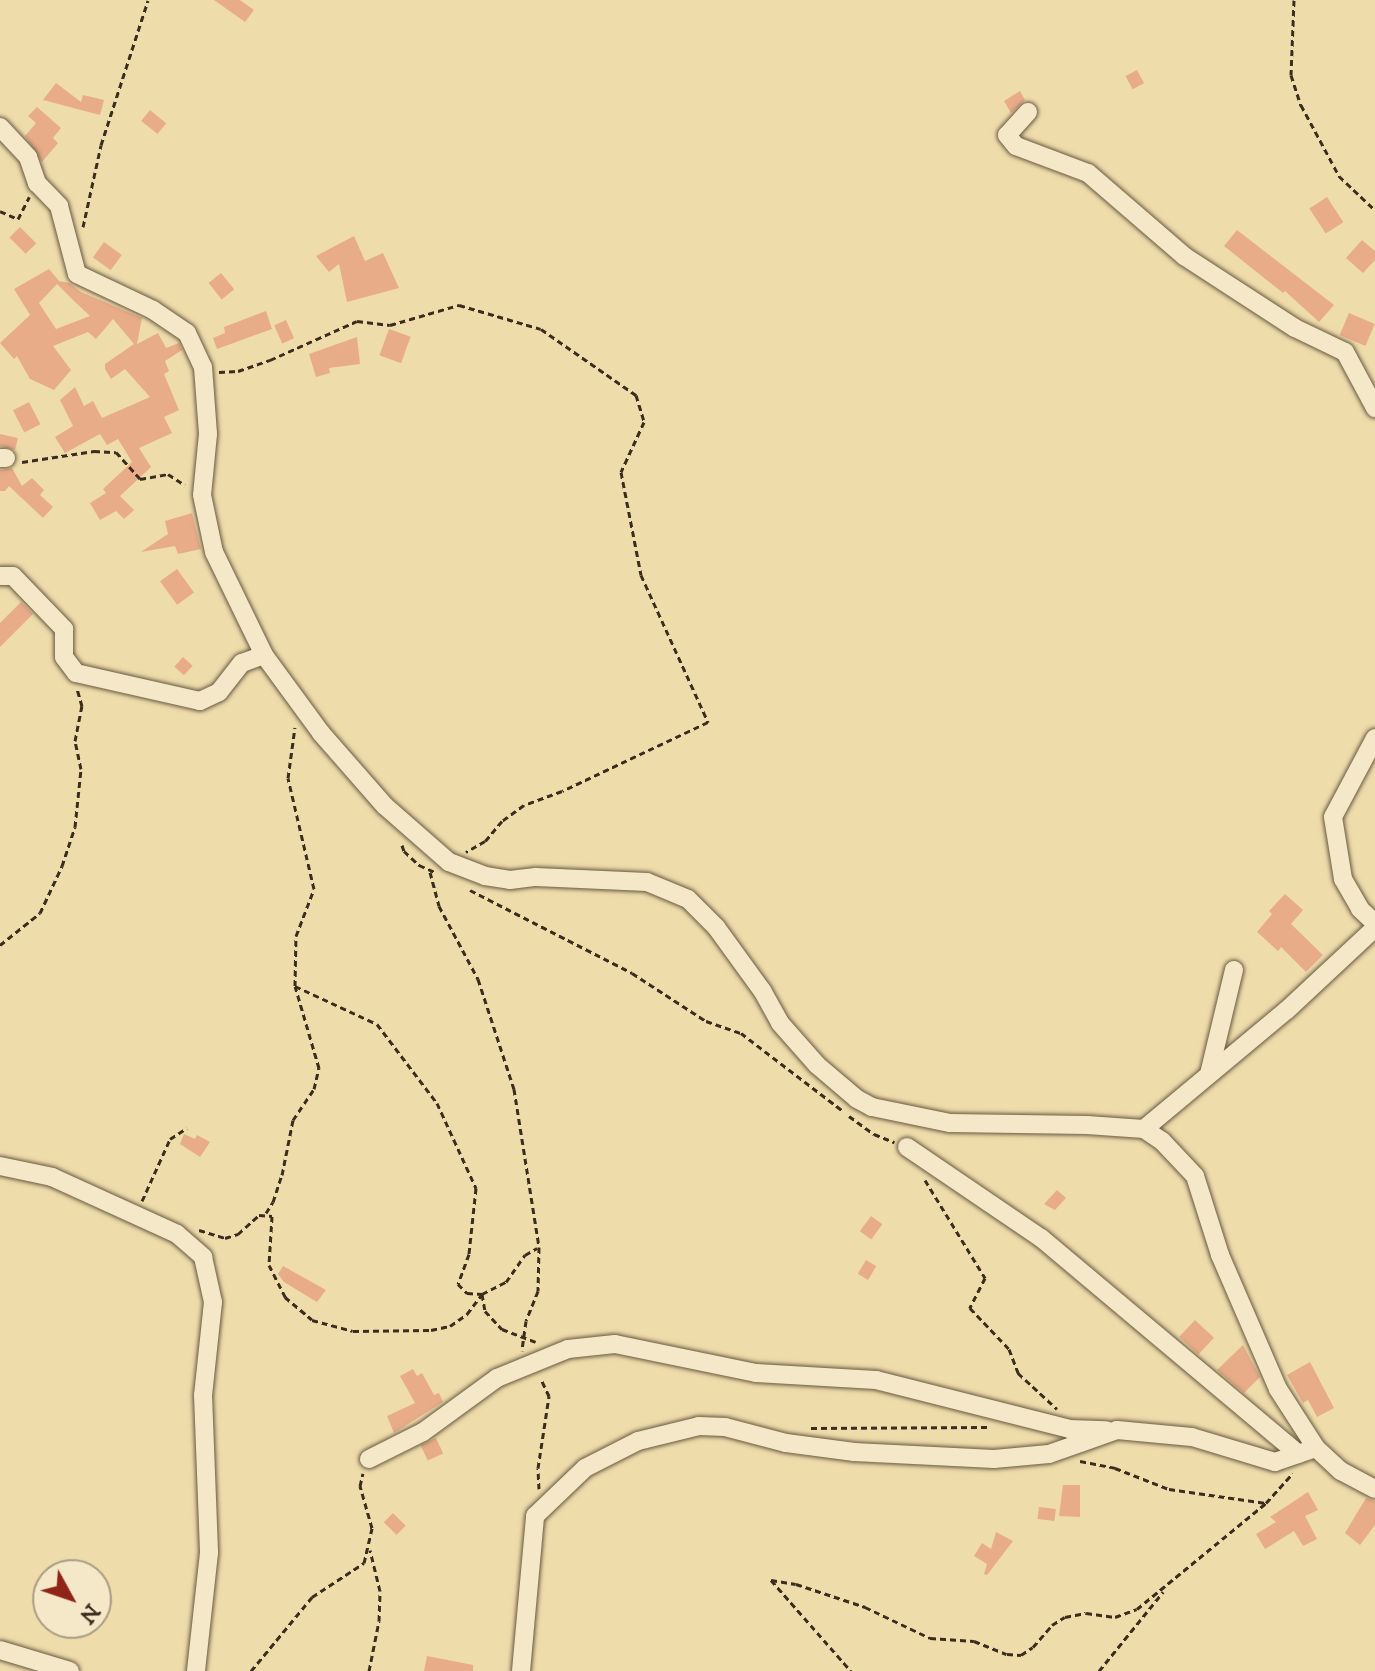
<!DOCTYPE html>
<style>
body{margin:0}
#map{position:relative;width:1375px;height:1671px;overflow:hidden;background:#efdcab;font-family:"IM FELL DW Pica",serif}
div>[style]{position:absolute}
.building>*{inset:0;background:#e8ac89;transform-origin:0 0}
.path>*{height:3px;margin-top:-1.5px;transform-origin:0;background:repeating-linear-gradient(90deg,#3a2d1d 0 6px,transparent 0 10px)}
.roads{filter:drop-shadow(0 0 2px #675940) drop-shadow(0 0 2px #675940)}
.street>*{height:18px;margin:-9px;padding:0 9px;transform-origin:9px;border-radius:9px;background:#f5e8c8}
span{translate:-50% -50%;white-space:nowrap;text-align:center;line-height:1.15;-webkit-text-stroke:7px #f5e8c8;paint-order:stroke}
.north{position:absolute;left:32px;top:1559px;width:80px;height:80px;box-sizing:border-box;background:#f5e8c8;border:2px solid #aa9d84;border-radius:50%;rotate:130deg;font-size:22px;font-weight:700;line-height:32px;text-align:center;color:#3a2d1d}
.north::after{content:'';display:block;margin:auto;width:28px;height:36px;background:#8f2418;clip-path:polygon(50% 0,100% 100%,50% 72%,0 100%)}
</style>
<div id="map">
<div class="building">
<i style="clip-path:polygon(214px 0,240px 0,254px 10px,245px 22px)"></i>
<i style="left:1137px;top:70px;width:15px;height:13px;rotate:62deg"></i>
<i style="clip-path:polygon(56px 83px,81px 102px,83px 95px,104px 100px,100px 115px,43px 100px)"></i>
<i style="clip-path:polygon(1020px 91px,1025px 100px,1011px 113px,1004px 101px)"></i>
<i style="clip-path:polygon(37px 107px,61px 128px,53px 138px,58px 143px,42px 162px,25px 136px,36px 123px,28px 116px)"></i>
<i style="left:150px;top:110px;width:21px;height:14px;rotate:39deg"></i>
<i style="left:1327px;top:197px;width:30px;height:21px;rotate:57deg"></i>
<i style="left:20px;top:227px;width:23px;height:15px;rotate:45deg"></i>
<i style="clip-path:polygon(1237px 230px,1334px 305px,1319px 322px,1285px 291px,1283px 293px,1224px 246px)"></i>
<i style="clip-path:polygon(354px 236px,365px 261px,383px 253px,399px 288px,347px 302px,339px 264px,329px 272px,316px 256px)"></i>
<i style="clip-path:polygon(1362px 240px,1375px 251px,1375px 260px,1363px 273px,1346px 258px)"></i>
<i style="left:104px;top:242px;width:22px;height:19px;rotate:36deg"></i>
<i style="clip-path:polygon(evenodd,49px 269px,59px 281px,69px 283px,81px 292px,142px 318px,137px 344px,158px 333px,166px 348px,179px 343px,182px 350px,165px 361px,169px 371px,164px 374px,179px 410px,164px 417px,172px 433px,139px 448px,151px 467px,120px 496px,134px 510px,124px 519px,116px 511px,100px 520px,90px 503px,106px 493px,103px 489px,132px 462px,118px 439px,107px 445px,100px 434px,65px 453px,55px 437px,73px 426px,60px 400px,75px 387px,84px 406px,93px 401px,102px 418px,150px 397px,125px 369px,111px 379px,105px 369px,105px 364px,134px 344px,113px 319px,96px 339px,88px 332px,53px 346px,71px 370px,54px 390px,30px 379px,17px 356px,14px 359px,0 343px,30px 315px,14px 289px,49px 269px,57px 284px,73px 300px,90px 316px,56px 329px,39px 303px,57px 284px)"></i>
<i style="left:221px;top:273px;width:21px;height:16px;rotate:51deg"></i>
<i style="clip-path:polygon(266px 311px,272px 329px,217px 349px,213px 338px,225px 333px,224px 327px)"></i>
<i style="left:1349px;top:313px;width:28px;height:24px;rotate:23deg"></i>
<i style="left:286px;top:320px;width:20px;height:13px;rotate:66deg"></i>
<i style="left:389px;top:329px;width:23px;height:28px;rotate:20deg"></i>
<i style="clip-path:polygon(357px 337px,360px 364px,329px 368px,330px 373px,316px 377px,309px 354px)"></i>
<i style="left:29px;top:402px;width:25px;height:18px;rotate:63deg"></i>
<i style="clip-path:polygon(0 434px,18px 438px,15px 450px,0 446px)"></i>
<i style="clip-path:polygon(12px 468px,22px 486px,32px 478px,44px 490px,40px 495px,53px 507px,43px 518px,9px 486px,5px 491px,0 491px,0 470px)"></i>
<i style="clip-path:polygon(192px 513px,201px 549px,178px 554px,175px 546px,141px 552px,168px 534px,165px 521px)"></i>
<i style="left:177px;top:569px;width:29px;height:21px;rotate:54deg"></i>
<i style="clip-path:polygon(21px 602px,33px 614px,0 647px,0 623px)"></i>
<i style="left:183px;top:657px;width:13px;height:13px;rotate:42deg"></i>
<i style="clip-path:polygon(1285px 894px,1303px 910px,1291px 924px,1323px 955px,1306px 972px,1281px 947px,1278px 951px,1257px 932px,1272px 914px,1269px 911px)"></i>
<i style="clip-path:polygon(184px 1134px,195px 1139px,197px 1135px,210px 1142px,200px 1157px,180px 1144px)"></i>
<i style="clip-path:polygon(1057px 1190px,1066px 1198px,1055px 1210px,1044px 1204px)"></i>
<i style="left:871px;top:1216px;width:14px;height:19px;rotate:36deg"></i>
<i style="left:866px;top:1260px;width:12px;height:16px;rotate:31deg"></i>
<i style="clip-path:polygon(283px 1266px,326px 1290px,317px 1302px,284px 1282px,278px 1274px)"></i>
<i style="left:1195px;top:1320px;width:26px;height:23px;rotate:43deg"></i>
<i style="clip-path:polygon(1243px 1345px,1260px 1377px,1244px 1393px,1217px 1370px)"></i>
<i style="clip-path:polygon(1310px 1362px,1334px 1408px,1317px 1417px,1308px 1400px,1303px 1403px,1287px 1375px)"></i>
<i style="clip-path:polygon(413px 1369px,417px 1376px,422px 1373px,434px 1395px,439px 1393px,443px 1402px,394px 1433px,387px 1416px,415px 1403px,400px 1376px)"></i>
<i style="left:436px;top:1438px;width:17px;height:17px;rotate:65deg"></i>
<i style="clip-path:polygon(1063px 1485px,1080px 1485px,1080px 1517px,1059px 1516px)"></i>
<i style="clip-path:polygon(1308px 1492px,1318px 1510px,1305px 1516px,1317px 1539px,1303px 1546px,1294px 1531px,1265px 1549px,1256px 1534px,1276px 1522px,1270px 1517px)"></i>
<i style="clip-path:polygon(1366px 1498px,1375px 1501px,1375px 1525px,1360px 1545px,1345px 1533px)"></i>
<i style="left:1039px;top:1507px;width:17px;height:12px;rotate:7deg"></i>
<i style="left:393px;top:1513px;width:18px;height:13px;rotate:45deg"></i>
<i style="clip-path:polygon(996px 1532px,1013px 1541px,987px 1575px,984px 1574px,987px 1564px,974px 1556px,982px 1543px,991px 1549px)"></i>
<i style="clip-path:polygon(427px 1656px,473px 1665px,473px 1671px,424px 1671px)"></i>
</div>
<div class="path">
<i style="left:1294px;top:0;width:75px;rotate:92.3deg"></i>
<i style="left:1291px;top:75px;width:32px;rotate:72deg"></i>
<i style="left:1301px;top:105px;width:81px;rotate:61.8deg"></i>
<i style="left:1339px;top:176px;width:50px;rotate:43.4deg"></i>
<i style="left:0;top:211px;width:20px;rotate:24deg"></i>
<i style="left:18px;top:219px;width:25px;rotate:-63deg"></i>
<i style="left:83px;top:227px;width:84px;rotate:-77.6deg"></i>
<i style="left:101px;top:145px;width:152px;rotate:-72deg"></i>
<i style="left:219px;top:372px;width:19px;rotate:-3deg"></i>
<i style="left:238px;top:371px;width:34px;rotate:-19deg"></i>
<i style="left:270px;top:360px;width:95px;rotate:-24.1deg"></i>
<i style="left:357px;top:321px;width:33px;rotate:7deg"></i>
<i style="left:390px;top:325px;width:72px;rotate:-16.2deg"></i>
<i style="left:459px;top:305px;width:85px;rotate:16.3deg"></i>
<i style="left:541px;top:329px;width:116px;rotate:34.8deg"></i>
<i style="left:636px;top:395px;width:28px;rotate:73deg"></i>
<i style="left:644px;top:422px;width:55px;rotate:114.7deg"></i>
<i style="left:621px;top:472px;width:105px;rotate:79deg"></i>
<i style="left:641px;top:575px;width:162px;rotate:65.5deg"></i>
<i style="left:708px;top:722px;width:161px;rotate:154.7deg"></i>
<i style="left:562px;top:791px;width:40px;rotate:159.8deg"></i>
<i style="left:524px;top:805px;width:27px;rotate:144deg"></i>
<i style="left:502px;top:821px;width:26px;rotate:130deg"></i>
<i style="left:485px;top:841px;width:22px;rotate:150deg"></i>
<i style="left:22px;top:462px;width:73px;rotate:-8.7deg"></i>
<i style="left:94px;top:451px;width:22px;rotate:3deg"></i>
<i style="left:116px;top:452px;width:36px;rotate:48deg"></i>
<i style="left:140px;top:479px;width:28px;rotate:-10deg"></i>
<i style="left:168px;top:474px;width:20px;rotate:33deg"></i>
<i style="left:402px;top:845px;width:6px;rotate:72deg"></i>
<i style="left:404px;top:851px;width:21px;rotate:43deg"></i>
<i style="left:419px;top:865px;width:17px;rotate:24deg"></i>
<i style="left:430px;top:872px;width:35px;rotate:75deg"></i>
<i style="left:439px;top:906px;width:83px;rotate:61.9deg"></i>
<i style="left:478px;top:979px;width:116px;rotate:71.9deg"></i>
<i style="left:514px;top:1089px;width:160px;rotate:81deg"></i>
<i style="left:539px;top:1247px;width:44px;rotate:91.3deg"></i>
<i style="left:538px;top:1291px;width:32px;rotate:112deg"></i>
<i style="left:526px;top:1321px;width:30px;rotate:98deg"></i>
<i style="left:470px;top:890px;width:182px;rotate:27.1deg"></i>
<i style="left:632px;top:973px;width:88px;rotate:33deg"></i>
<i style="left:706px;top:1021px;width:37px;rotate:19deg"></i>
<i style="left:741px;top:1033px;width:128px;rotate:37.4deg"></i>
<i style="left:0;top:945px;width:51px;rotate:-38.7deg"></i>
<i style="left:40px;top:913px;width:52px;rotate:-64.9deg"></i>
<i style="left:62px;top:866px;width:41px;rotate:-71.6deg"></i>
<i style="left:75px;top:827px;width:58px;rotate:-84.1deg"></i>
<i style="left:81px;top:769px;width:29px;rotate:-102deg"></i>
<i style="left:75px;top:741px;width:36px;rotate:-79deg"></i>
<i style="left:82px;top:706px;width:18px;rotate:-106deg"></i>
<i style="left:295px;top:986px;width:90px;rotate:24.9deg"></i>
<i style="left:377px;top:1024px;width:99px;rotate:52.8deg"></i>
<i style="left:437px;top:1103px;width:94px;rotate:65.4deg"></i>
<i style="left:476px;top:1188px;width:66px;rotate:96.1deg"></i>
<i style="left:469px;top:1254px;width:32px;rotate:110deg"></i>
<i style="left:458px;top:1284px;width:13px;rotate:45deg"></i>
<i style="left:467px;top:1293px;width:15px;rotate:4deg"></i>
<i style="left:482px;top:1294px;width:17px;rotate:80deg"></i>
<i style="left:485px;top:1311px;width:25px;rotate:47deg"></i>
<i style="left:502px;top:1329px;width:36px;rotate:21deg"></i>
<i style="left:849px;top:1116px;width:31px;rotate:36deg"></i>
<i style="left:874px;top:1134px;width:22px;rotate:22deg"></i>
<i style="left:925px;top:1180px;width:115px;rotate:58.5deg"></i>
<i style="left:985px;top:1278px;width:34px;rotate:117deg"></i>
<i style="left:970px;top:1308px;width:57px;rotate:46.4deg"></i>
<i style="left:1009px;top:1349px;width:26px;rotate:69deg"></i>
<i style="left:1018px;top:1373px;width:53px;rotate:42.7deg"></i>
<i style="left:142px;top:1201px;width:68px;rotate:-65.7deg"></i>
<i style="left:170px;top:1139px;width:20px;rotate:-33deg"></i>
<i style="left:266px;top:1213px;width:13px;rotate:-58deg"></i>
<i style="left:273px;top:1202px;width:28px;rotate:-72deg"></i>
<i style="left:282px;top:1175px;width:56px;rotate:-78.7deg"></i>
<i style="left:293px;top:1120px;width:37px;rotate:-56deg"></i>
<i style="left:314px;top:1089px;width:22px;rotate:-77deg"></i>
<i style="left:319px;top:1068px;width:85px;rotate:-106.3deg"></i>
<i style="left:295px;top:986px;width:50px;rotate:-88.9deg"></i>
<i style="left:296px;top:936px;width:50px;rotate:-69deg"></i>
<i style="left:314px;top:889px;width:114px;rotate:-103.2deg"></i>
<i style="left:288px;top:778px;width:51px;rotate:-82.2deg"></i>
<i style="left:199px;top:1230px;width:27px;rotate:17deg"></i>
<i style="left:225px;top:1238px;width:14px;rotate:-17deg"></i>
<i style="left:238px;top:1234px;width:28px;rotate:-42deg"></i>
<i style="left:259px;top:1215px;width:13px;rotate:4deg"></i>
<i style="left:272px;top:1216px;width:49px;rotate:93.5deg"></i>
<i style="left:269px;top:1265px;width:36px;rotate:63deg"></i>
<i style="left:285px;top:1297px;width:35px;rotate:40deg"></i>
<i style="left:312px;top:1320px;width:42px;rotate:15deg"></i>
<i style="left:353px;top:1331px;width:78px;rotate:-0.7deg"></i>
<i style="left:431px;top:1330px;width:19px;rotate:-12deg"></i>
<i style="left:450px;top:1326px;width:21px;rotate:-35deg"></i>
<i style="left:467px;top:1314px;width:25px;rotate:-53deg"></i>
<i style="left:482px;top:1294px;width:27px;rotate:-27deg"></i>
<i style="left:506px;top:1282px;width:33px;rotate:-55deg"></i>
<i style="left:525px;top:1255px;width:14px;rotate:-30deg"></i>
<i style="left:811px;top:1428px;width:176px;rotate:-0.3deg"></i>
<i style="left:1080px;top:1461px;width:36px;rotate:11deg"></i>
<i style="left:1115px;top:1468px;width:58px;rotate:21.3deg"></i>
<i style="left:1169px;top:1489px;width:98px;rotate:8.2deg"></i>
<i style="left:1266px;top:1503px;width:40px;rotate:-48deg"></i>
<i style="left:539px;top:1489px;width:21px;rotate:-93deg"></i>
<i style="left:538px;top:1468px;width:73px;rotate:-81.3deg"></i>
<i style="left:549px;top:1396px;width:19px;rotate:-115deg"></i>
<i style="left:771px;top:1580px;width:25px;rotate:9deg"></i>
<i style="left:796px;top:1584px;width:73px;rotate:18.4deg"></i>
<i style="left:865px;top:1607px;width:72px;rotate:25.5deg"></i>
<i style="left:930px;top:1638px;width:44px;rotate:3.9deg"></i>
<i style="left:974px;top:1641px;width:35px;rotate:22deg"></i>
<i style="left:1007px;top:1654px;width:14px;rotate:4deg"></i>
<i style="left:1021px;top:1655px;width:14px;rotate:-34deg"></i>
<i style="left:1033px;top:1647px;width:29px;rotate:-49deg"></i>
<i style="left:1052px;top:1625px;width:15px;rotate:-32deg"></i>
<i style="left:1065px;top:1617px;width:21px;rotate:-11deg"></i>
<i style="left:1086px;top:1613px;width:29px;rotate:8deg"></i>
<i style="left:1115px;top:1617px;width:23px;rotate:-20deg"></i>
<i style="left:1137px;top:1609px;width:167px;rotate:-39.4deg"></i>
<i style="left:771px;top:1580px;width:121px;rotate:48.7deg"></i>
<i style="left:251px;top:1671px;width:96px;rotate:-50.5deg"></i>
<i style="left:312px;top:1597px;width:62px;rotate:-33.2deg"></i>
<i style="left:364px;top:1563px;width:36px;rotate:-77deg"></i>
<i style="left:372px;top:1528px;width:44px;rotate:-105.9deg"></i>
<i style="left:360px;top:1486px;width:13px;rotate:-77deg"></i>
<i style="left:369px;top:1671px;width:51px;rotate:-78.7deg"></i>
<i style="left:379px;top:1621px;width:30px;rotate:-88deg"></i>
<i style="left:380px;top:1591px;width:42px;rotate:-103.7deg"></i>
<i style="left:1099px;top:1671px;width:102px;rotate:-51deg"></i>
</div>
<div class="roads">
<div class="street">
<i style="left:1028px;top:112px;width:31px;rotate:132deg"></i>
<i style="left:1007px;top:135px;width:14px;rotate:51deg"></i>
<i style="left:1016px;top:146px;width:77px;rotate:20.6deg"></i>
<i style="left:1088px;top:173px;width:127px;rotate:40.8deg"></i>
<i style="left:1184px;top:256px;width:132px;rotate:33deg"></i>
<i style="left:1295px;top:328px;width:55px;rotate:25.6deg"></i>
<i style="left:1345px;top:352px;width:64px;rotate:61.8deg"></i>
<i style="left:0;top:127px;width:41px;rotate:47deg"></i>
<i style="left:28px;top:157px;width:28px;rotate:71deg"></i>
<i style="left:37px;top:183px;width:32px;rotate:46deg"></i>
<i style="left:59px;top:206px;width:70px;rotate:75.2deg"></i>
<i style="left:77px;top:274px;width:84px;rotate:25.3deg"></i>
<i style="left:153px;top:310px;width:41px;rotate:34.1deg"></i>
<i style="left:187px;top:333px;width:38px;rotate:65deg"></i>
<i style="left:203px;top:367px;width:67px;rotate:85.7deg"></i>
<i style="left:208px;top:434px;width:61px;rotate:95.6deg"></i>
<i style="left:202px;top:495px;width:58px;rotate:78.1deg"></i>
<i style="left:214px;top:552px;width:114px;rotate:64.1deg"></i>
<i style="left:264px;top:655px;width:97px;rotate:53.8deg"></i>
<i style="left:321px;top:733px;width:97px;rotate:48.8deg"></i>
<i style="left:385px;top:806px;width:85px;rotate:41.2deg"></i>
<i style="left:449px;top:862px;width:39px;rotate:21deg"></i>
<i style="left:485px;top:876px;width:25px;rotate:9deg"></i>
<i style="left:510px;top:880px;width:26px;rotate:-7deg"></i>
<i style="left:536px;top:877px;width:111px;rotate:2.6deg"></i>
<i style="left:647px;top:882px;width:44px;rotate:22.5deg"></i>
<i style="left:688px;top:899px;width:40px;rotate:45deg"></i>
<i style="left:716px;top:927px;width:80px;rotate:54.1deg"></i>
<i style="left:763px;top:992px;width:35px;rotate:61deg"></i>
<i style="left:780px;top:1023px;width:56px;rotate:48.6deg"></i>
<i style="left:817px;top:1065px;width:52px;rotate:40.4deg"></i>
<i style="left:857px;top:1099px;width:17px;rotate:28deg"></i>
<i style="left:872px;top:1107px;width:80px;rotate:11.6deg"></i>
<i style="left:950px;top:1123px;width:137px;rotate:0.8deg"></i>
<i style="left:1087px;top:1125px;width:57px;rotate:4deg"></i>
<i style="left:1144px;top:1129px;width:22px;rotate:34deg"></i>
<i style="left:1162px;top:1141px;width:48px;rotate:46.7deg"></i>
<i style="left:1195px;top:1176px;width:83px;rotate:72.4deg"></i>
<i style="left:1220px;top:1255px;width:146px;rotate:66.6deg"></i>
<i style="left:1278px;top:1389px;width:70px;rotate:57.2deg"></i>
<i style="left:1316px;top:1448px;width:34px;rotate:43deg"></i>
<i style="left:1341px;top:1471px;width:38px;rotate:28deg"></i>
<i style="left:0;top:458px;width:6px"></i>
<i style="left:0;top:576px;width:13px"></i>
<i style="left:13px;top:576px;width:74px;rotate:46.1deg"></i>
<i style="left:64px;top:629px;width:28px;rotate:90deg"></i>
<i style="left:64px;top:657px;width:20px;rotate:53deg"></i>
<i style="left:76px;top:673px;width:127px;rotate:12.7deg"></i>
<i style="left:200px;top:701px;width:21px;rotate:-25deg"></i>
<i style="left:219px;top:692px;width:37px;rotate:-52deg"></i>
<i style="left:242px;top:663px;width:23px;rotate:-20deg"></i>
<i style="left:1375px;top:738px;width:89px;rotate:118deg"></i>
<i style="left:1333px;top:817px;width:63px;rotate:80.8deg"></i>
<i style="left:1343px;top:879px;width:34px;rotate:60deg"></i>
<i style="left:1360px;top:909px;width:21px;rotate:43deg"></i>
<i style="left:1209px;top:1074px;width:107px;rotate:-76.5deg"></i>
<i style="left:1144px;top:1129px;width:186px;rotate:-39.8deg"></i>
<i style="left:1287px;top:1010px;width:120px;rotate:-43deg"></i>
<i style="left:907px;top:1147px;width:162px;rotate:34.2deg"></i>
<i style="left:1041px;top:1238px;width:336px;rotate:40deg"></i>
<i style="left:0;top:1166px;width:53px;rotate:11.9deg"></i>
<i style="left:52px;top:1177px;width:137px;rotate:24.5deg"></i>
<i style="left:177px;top:1234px;width:35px;rotate:41deg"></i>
<i style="left:203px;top:1257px;width:46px;rotate:77.5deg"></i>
<i style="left:213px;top:1302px;width:94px;rotate:96.1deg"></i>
<i style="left:203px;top:1395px;width:158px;rotate:87.8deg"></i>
<i style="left:209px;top:1553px;width:119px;rotate:96.3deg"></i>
<i style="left:369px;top:1459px;width:60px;rotate:-26.6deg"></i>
<i style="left:423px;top:1432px;width:92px;rotate:-36.1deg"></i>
<i style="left:497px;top:1378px;width:77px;rotate:-22.2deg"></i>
<i style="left:568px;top:1349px;width:47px;rotate:-6.1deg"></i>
<i style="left:615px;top:1344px;width:144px;rotate:11.6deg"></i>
<i style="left:756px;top:1373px;width:120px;rotate:3.3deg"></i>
<i style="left:876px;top:1380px;width:199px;rotate:14.2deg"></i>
<i style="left:1069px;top:1429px;width:37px;rotate:2deg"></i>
<i style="left:0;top:1650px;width:73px;rotate:16.7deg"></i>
<i style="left:521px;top:1671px;width:156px;rotate:-84.8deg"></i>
<i style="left:535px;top:1516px;width:69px;rotate:-43.8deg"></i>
<i style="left:585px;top:1468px;width:59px;rotate:-27deg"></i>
<i style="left:638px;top:1441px;width:63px;rotate:-13.8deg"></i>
<i style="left:699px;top:1426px;width:26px;rotate:2deg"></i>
<i style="left:725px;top:1427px;width:63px;rotate:14.7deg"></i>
<i style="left:786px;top:1443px;width:69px;rotate:7.5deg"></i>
<i style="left:854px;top:1452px;width:140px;rotate:2.9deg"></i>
<i style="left:994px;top:1459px;width:55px;rotate:-5.2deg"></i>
<i style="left:1049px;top:1454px;width:72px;rotate:-19.4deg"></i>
<i style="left:1117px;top:1430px;width:75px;rotate:5.3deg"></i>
<i style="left:1192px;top:1437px;width:87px;rotate:16.8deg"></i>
<i style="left:1275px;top:1462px;width:43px;rotate:-18.9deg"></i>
</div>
</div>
<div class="north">N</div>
</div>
